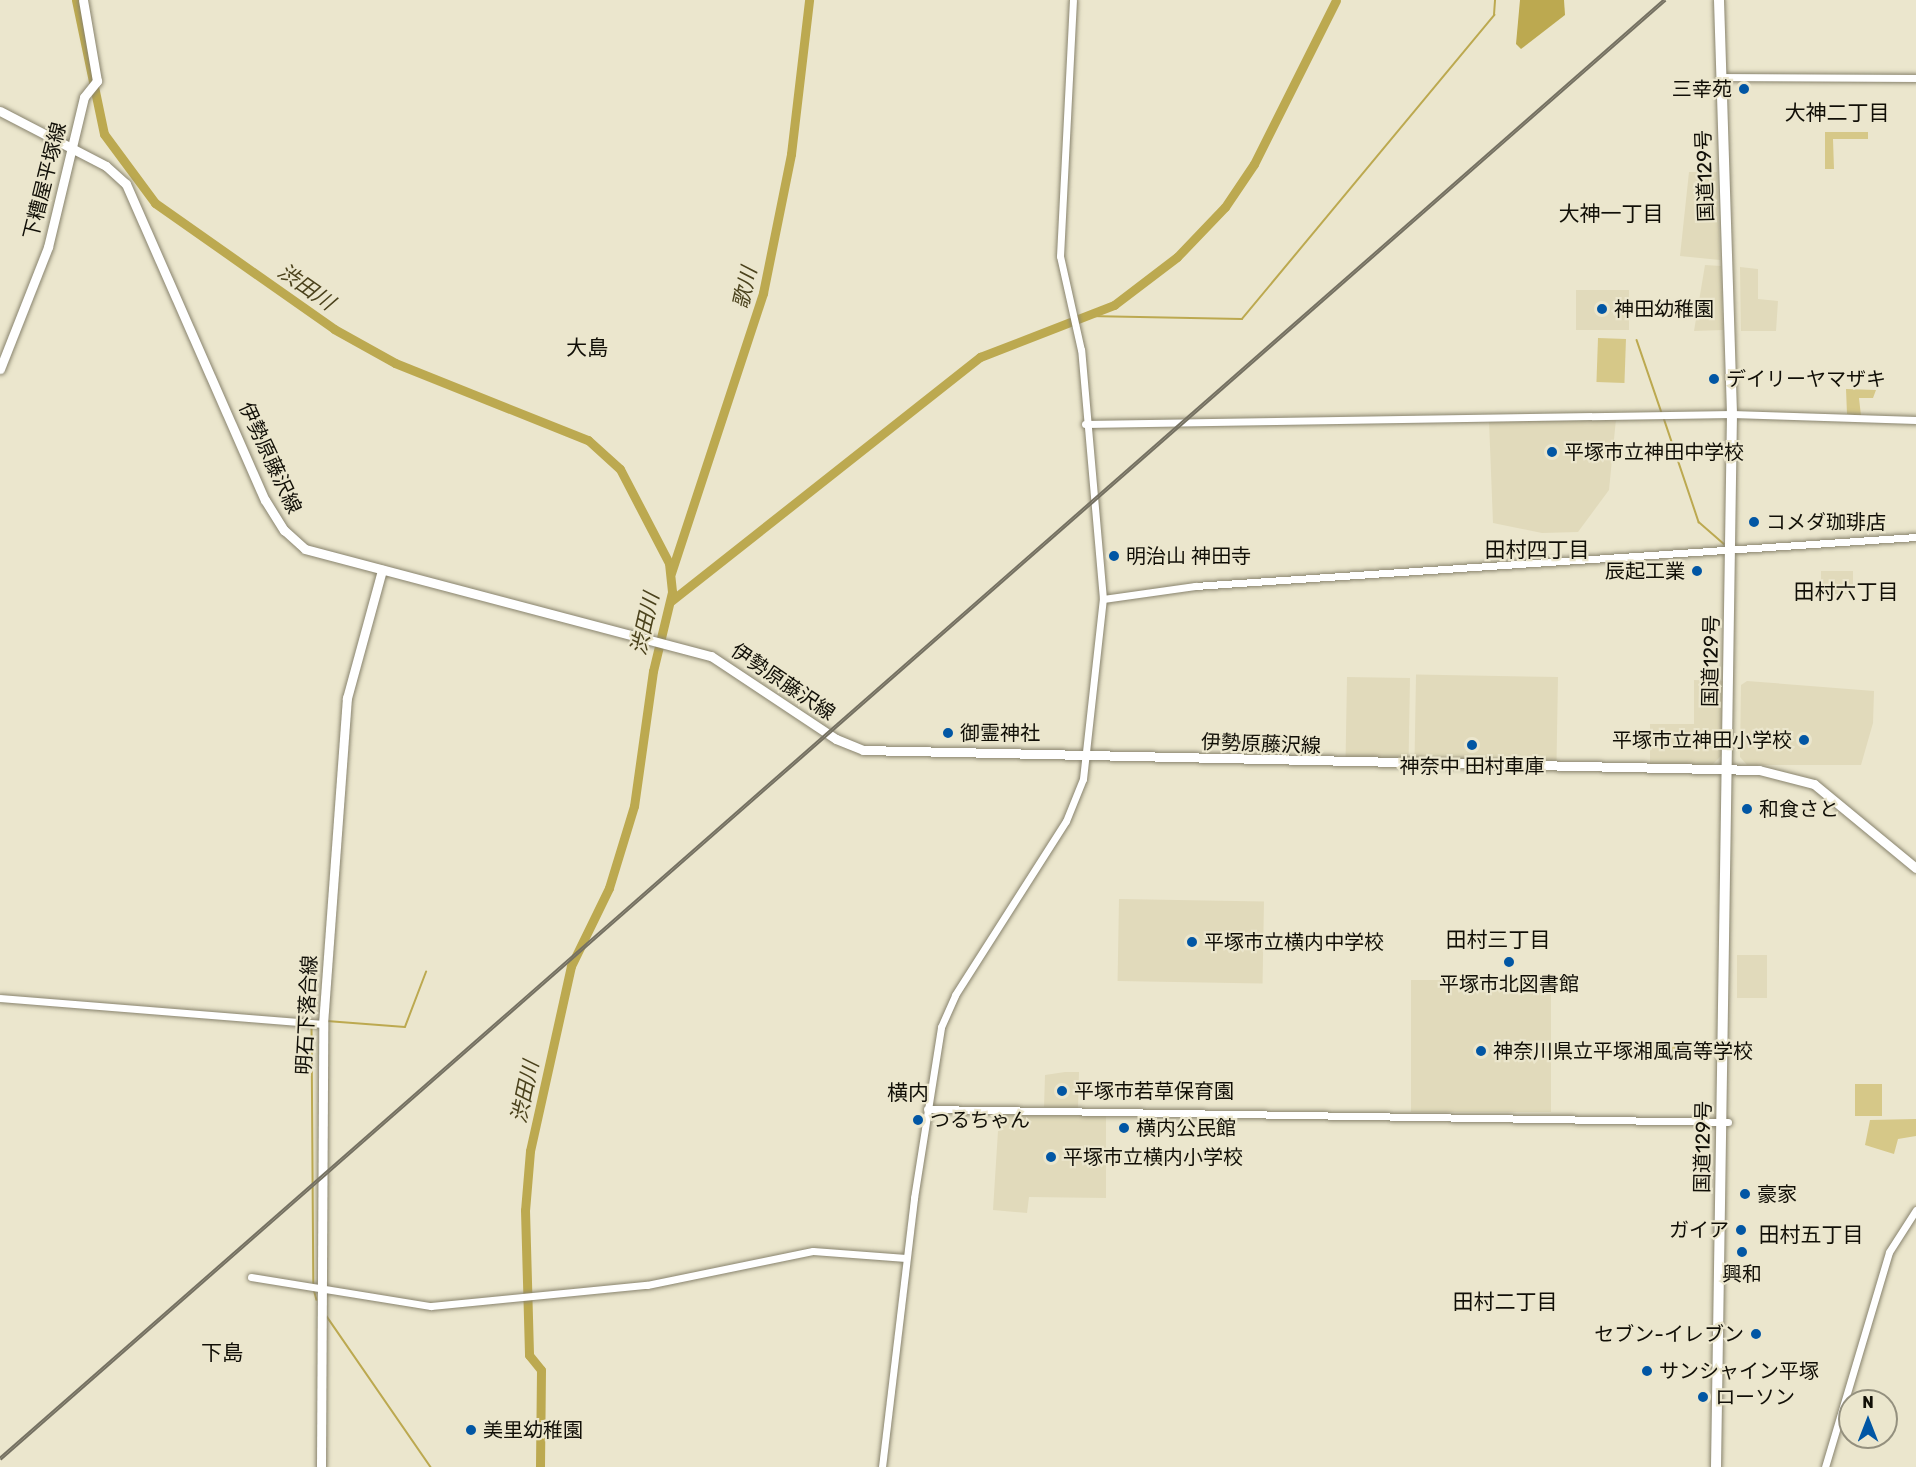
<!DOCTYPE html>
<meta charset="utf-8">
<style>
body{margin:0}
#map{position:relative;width:1916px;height:1467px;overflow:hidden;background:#ebe6cd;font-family:Rubik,"Noto Sans JP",sans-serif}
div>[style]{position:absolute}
.built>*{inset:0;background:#e1dabb;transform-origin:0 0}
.green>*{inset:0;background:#d6c888;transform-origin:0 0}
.water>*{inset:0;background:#bca950}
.stream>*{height:1.5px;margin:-0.75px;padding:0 0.75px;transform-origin:0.75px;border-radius:0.75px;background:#bca950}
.river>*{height:9px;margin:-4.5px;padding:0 4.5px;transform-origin:4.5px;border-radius:4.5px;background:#bca950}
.roads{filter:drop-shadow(0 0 2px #88836d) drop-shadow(0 0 2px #88836d)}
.minor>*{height:7px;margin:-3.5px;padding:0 3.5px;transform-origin:3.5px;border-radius:3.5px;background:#fff}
.major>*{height:9px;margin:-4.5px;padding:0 4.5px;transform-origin:4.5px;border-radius:4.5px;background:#fff}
.highway>*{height:10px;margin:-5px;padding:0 5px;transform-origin:5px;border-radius:5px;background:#fff}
.rail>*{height:4px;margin-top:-2px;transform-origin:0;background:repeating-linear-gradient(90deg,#ebe6cd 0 4.5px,#757162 0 9px);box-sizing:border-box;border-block:2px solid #757162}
.dots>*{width:16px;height:16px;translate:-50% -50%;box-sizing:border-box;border:3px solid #ebe6cd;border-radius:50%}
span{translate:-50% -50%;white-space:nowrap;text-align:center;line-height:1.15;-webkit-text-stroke:4.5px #ebe6cd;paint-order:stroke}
.poi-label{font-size:20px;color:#110f07}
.right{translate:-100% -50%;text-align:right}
.left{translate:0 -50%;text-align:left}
.street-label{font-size:20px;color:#110f07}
.neighbourhood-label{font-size:21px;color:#110f07}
.water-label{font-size:21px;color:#4b421c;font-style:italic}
.north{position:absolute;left:1838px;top:1389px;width:60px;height:60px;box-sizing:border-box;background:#ebe6cd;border:2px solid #94907e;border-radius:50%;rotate:0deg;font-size:16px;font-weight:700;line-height:24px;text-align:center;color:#110f07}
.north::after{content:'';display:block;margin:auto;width:21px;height:27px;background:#0156a4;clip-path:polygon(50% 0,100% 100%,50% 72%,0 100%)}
</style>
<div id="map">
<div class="built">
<i style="clip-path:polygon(1689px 172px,1717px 172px,1720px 260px,1680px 256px)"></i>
<i style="clip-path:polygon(1705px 265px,1721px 266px,1723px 330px,1694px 331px)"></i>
<i style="clip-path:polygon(1740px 267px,1758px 269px,1758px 299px,1778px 301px,1776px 331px,1741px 331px)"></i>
<i style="left:1576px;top:290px;width:53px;height:40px"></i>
<i style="clip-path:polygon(1616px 419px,1609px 490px,1578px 532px,1542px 533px,1493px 523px,1489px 421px)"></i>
<i style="left:1853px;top:571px;width:23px;height:32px;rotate:90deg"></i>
<i style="left:1347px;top:677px;width:63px;height:84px;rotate:1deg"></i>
<i style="left:1558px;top:677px;width:87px;height:142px;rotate:91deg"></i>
<i style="clip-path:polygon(1694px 680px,1723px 681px,1721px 756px,1712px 765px,1650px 765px,1650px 724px,1694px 724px)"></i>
<i style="clip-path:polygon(1747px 681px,1874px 691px,1873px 723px,1861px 765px,1747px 765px,1740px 757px,1741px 685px)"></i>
<i style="left:1119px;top:899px;width:145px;height:82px;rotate:1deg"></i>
<i style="left:1737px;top:955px;width:30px;height:43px"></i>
<i style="left:1411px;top:980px;width:140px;height:132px"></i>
<i style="clip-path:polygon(1065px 1072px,1079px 1072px,1078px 1108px,1044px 1107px,1045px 1075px)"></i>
<i style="clip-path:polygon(999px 1115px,1106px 1116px,1106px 1198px,1029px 1197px,1027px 1213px,993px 1210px)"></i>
</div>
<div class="green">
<i style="clip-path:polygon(1825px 132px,1868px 132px,1868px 139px,1833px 139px,1834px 169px,1825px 169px)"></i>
<i style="left:1598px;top:338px;width:28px;height:44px;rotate:2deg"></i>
<i style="clip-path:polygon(1846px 389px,1876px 390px,1873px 398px,1859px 398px,1861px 416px,1847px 414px)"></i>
<i style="left:1647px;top:1042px;width:44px;height:14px"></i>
<i style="left:1855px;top:1084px;width:27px;height:32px"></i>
<i style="clip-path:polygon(1916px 1119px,1916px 1136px,1898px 1139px,1894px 1154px,1865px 1145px,1870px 1120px)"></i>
</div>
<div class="water">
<i style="clip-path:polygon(1520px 0,1564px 0,1565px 15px,1521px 49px,1516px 44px)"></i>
</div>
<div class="stream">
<i style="left:1088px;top:316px;width:154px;rotate:1.1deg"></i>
<i style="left:1242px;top:319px;width:395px;rotate:-50.3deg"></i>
<i style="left:1494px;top:15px;width:15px;rotate:-86deg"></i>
<i style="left:1637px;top:340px;width:77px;rotate:71.1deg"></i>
<i style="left:1664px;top:418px;width:110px;rotate:71.4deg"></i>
<i style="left:1699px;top:522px;width:33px;rotate:41deg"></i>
<i style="left:327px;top:1021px;width:78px;rotate:4.4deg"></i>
<i style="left:405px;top:1027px;width:59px;rotate:-69.1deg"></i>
<i style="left:312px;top:1025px;width:259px;rotate:89.6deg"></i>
<i style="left:314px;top:1289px;width:11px;rotate:75deg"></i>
<i style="left:326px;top:1315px;width:185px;rotate:55.4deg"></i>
</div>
<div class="river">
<i style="left:76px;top:0;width:137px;rotate:78.2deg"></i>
<i style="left:104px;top:134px;width:86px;rotate:53.5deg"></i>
<i style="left:155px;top:203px;width:219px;rotate:35.1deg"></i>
<i style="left:334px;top:329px;width:70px;rotate:29.1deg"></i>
<i style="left:395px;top:363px;width:208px;rotate:21.8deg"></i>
<i style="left:588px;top:440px;width:43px;rotate:42.2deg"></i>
<i style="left:620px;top:469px;width:106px;rotate:62.5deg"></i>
<i style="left:669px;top:563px;width:29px;rotate:84deg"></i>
<i style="left:672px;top:592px;width:81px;rotate:103.5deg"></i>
<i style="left:653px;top:671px;width:136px;rotate:98deg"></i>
<i style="left:634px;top:806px;width:86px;rotate:107deg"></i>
<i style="left:609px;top:888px;width:87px;rotate:116deg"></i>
<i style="left:571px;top:966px;width:189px;rotate:102.5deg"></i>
<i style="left:530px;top:1151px;width:59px;rotate:94.8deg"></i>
<i style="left:525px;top:1210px;width:145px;rotate:88.4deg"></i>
<i style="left:529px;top:1355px;width:19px;rotate:51deg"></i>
<i style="left:541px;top:1370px;width:97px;rotate:90.6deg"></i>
<i style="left:671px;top:573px;width:295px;rotate:-71.8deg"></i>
<i style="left:763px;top:293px;width:142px;rotate:-78.6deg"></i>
<i style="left:791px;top:154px;width:155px;rotate:-83.3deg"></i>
<i style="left:671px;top:601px;width:394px;rotate:-38.3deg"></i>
<i style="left:980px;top:357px;width:144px;rotate:-21.2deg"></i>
<i style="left:1114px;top:305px;width:79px;rotate:-37.3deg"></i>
<i style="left:1177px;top:257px;width:69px;rotate:-46.2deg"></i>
<i style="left:1225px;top:207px;width:52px;rotate:-56deg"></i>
<i style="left:1254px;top:164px;width:183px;rotate:-63.4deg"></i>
</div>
<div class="roads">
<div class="minor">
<i style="left:1720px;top:77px;width:196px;rotate:0.3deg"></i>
<i style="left:1085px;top:424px;width:647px;rotate:-0.89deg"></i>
<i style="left:1732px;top:414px;width:184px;rotate:1.9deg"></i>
<i style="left:1103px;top:599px;width:93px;rotate:-8deg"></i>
<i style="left:1195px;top:586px;width:723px;rotate:-3.89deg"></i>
<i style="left:0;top:998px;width:324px;rotate:4.6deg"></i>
<i style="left:927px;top:1109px;width:801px;rotate:0.93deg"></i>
<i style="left:251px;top:1277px;width:182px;rotate:9.2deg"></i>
<i style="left:431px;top:1306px;width:217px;rotate:-5.6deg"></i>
<i style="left:647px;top:1285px;width:169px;rotate:-11.6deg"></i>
<i style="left:813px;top:1251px;width:93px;rotate:4.3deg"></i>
<i style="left:882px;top:1467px;width:271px;rotate:-83.2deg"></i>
<i style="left:914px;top:1198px;width:173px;rotate:-81deg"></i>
<i style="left:941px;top:1027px;width:35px;rotate:-66deg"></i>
<i style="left:955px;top:995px;width:206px;rotate:-57.5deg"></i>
<i style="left:1066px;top:821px;width:45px;rotate:-68deg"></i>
<i style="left:1083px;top:779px;width:181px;rotate:-83.7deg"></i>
<i style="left:1103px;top:599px;width:250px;rotate:-95deg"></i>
<i style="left:1081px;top:350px;width:96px;rotate:-102.6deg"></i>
<i style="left:1060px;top:256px;width:256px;rotate:-87.1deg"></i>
<i style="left:1825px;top:1467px;width:224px;rotate:-73.4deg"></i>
<i style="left:1889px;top:1252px;width:50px;rotate:-57.3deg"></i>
</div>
<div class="major">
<i style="left:0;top:111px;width:119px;rotate:27.4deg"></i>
<i style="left:106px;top:166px;width:27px;rotate:42deg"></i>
<i style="left:126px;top:184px;width:345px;rotate:66.3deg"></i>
<i style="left:265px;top:500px;width:36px;rotate:58deg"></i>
<i style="left:284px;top:530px;width:28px;rotate:42deg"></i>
<i style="left:305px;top:549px;width:420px;rotate:14.8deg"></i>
<i style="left:711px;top:656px;width:150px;rotate:33.6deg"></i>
<i style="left:836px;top:739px;width:29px;rotate:22deg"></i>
<i style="left:863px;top:750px;width:896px;rotate:1.28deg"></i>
<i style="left:1759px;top:770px;width:57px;rotate:14.3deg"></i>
<i style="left:1814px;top:784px;width:132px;rotate:39.5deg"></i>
<i style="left:0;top:369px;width:131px;rotate:-68.5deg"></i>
<i style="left:48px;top:247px;width:154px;rotate:-76.5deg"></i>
<i style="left:84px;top:97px;width:21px;rotate:-51deg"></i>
<i style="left:97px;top:81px;width:82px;rotate:-99.8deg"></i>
<i style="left:321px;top:1467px;width:443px;rotate:-89.7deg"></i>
<i style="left:323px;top:1024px;width:327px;rotate:-85.8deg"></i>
<i style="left:347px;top:698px;width:133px;rotate:-74.7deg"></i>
</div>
<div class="highway">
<i style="left:1716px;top:1467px;width:1053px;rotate:-89.13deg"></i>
<i style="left:1732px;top:414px;width:414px;rotate:-91.8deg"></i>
</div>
</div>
<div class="rail">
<i style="left:0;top:1459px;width:2214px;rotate:-41.23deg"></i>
</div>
<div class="dots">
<i style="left:1744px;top:89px;background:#0156a4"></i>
<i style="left:1602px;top:309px;background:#0156a4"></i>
<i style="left:1714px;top:379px;background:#0156a4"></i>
<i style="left:1552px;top:452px;background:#0156a4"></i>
<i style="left:1754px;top:522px;background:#0156a4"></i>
<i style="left:1114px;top:556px;background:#0156a4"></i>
<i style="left:1697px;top:571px;background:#0156a4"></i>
<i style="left:948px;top:733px;background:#0156a4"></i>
<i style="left:1804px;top:740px;background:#0156a4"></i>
<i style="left:1472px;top:745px;background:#0156a4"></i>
<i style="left:1747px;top:809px;background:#0156a4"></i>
<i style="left:1192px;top:942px;background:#0156a4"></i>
<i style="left:1509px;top:962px;background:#0156a4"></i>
<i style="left:1481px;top:1051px;background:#0156a4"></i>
<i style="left:1062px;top:1091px;background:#0156a4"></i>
<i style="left:918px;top:1120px;background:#0156a4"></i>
<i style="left:1124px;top:1128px;background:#0156a4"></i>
<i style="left:1051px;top:1157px;background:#0156a4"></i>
<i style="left:1745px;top:1194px;background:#0156a4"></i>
<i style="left:1741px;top:1230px;background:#0156a4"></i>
<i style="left:1742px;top:1252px;background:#0156a4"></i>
<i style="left:1756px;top:1334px;background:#0156a4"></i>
<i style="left:1647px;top:1371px;background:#0156a4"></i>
<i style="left:1703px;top:1397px;background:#0156a4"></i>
<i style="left:471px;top:1430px;background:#0156a4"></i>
</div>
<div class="poi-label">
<span class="right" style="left:1732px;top:89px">三幸苑</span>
<span class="left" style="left:1614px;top:309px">神田幼稚園</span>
<span class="left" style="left:1726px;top:379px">デイリーヤマザキ</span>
<span class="left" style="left:1564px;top:452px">平塚市立神田中学校</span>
<span class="left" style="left:1766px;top:522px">コメダ珈琲店</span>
<span class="left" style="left:1126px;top:556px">明治山 神田寺</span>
<span class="right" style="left:1685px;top:571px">辰起工業</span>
<span class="left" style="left:960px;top:733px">御霊神社</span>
<span class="right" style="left:1792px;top:740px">平塚市立神田小学校</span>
<span style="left:1472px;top:766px">神奈中 田村車庫</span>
<span class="left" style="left:1759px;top:809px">和食さと</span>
<span class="left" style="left:1204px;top:942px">平塚市立横内中学校</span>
<span style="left:1509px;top:984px">平塚市北図書館</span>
<span class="left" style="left:1493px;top:1051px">神奈川県立平塚湘風高等学校</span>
<span class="left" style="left:1074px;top:1091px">平塚市若草保育園</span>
<span class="left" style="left:930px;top:1120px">つるちゃん</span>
<span class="left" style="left:1136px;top:1128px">横内公民館</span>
<span class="left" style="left:1063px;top:1157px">平塚市立横内小学校</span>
<span class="left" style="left:1757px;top:1194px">豪家</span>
<span class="right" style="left:1729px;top:1230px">ガイア</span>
<span style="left:1742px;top:1274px">興和</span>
<span class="right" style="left:1744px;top:1334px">セブン-イレブン</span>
<span class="left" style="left:1659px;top:1371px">サンシャイン平塚</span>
<span class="left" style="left:1715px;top:1397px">ローソン</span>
<span class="left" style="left:483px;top:1430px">美里幼稚園</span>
</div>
<div class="street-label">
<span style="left:1705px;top:176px;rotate:-92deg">国道129号</span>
<span style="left:45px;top:181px;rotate:-76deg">下糟屋平塚線</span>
<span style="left:270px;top:458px;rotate:65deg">伊勢原藤沢線</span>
<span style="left:1711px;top:661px;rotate:-89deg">国道129号</span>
<span style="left:783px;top:682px;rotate:34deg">伊勢原藤沢線</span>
<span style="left:1261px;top:744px;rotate:2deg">伊勢原藤沢線</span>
<span style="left:307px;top:1015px;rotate:-87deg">明石下落合線</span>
<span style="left:1703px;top:1147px;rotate:-89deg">国道129号</span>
</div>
<div class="neighbourhood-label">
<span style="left:1837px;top:113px">大神二丁目</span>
<span style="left:1611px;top:214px">大神一丁目</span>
<span style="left:587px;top:348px">大島</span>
<span style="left:1537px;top:550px">田村四丁目</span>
<span style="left:1846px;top:592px">田村六丁目</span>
<span style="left:1498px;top:940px">田村三丁目</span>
<span style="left:908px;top:1093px">横内</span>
<span style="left:1811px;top:1235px">田村五丁目</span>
<span style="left:1505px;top:1302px">田村二丁目</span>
<span style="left:222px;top:1353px">下島</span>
</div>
<div class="water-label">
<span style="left:306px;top:287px;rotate:35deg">渋田川</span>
<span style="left:745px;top:288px;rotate:-77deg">歌川</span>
<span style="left:645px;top:624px;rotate:-77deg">渋田川</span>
<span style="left:525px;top:1092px;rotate:-78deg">渋田川</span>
</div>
<div class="north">N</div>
</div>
